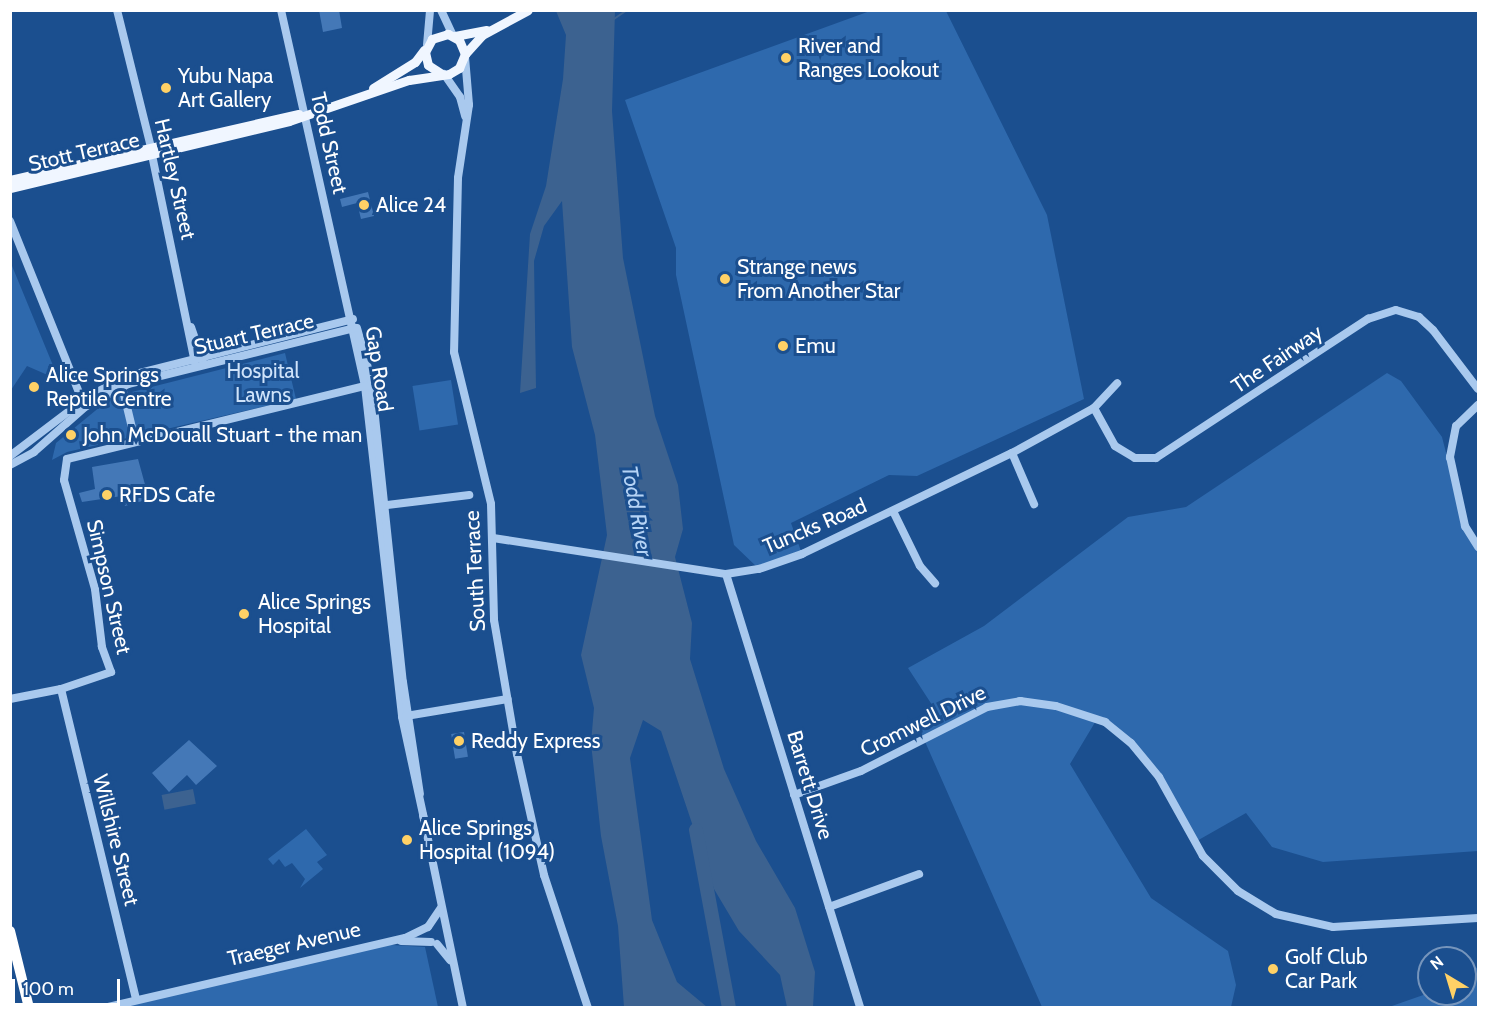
<!DOCTYPE html>
<style>
body{margin:0}
#map{position:relative;width:1489px;height:1018px;overflow:hidden;background:#1b4f8f;font-family:Cabin,sans-serif}
div>[style]{position:absolute}
.green>*{inset:0;background:#2e69ad;transform-origin:0 0}
.water>*{inset:0;background:#3c6290;transform-origin:0 0}
.stream>*{height:2px;margin:-1px;padding:0 1px;transform-origin:1px;border-radius:1px;background:#3c6290}
.river>*{height:14px;margin:-7px;padding:0 7px;transform-origin:7px;border-radius:7px;background:#3c6290}
.building>*{inset:0;background:#4478b7;transform-origin:0 0}
.minor>*{height:8px;margin:-4px;padding:0 4px;transform-origin:4px;border-radius:4px;background:#a9c9ee}
.major>*{height:9px;margin:-4.5px;padding:0 4.5px;transform-origin:4.5px;border-radius:4.5px;background:#f0f6ff}
.highway>*{height:10px;margin:-5px;padding:0 5px;transform-origin:5px;border-radius:5px;background:#fff}
.dots>*{width:16px;height:16px;translate:-50% -50%;box-sizing:border-box;border:3px solid #1b4f8f;border-radius:50%}
span{translate:-50% -50%;white-space:nowrap;text-align:center;line-height:1.15;-webkit-text-stroke:6px #1b4f8f;paint-order:stroke}
.poi-label{font-size:21px;color:#fff}
.left{translate:0 -50%;text-align:left}
.street-label{font-size:21px;color:#fff}
.park-label{font-size:21px;color:#cfe3fa}
.water-label{font-size:22px;color:#b5d3f5;font-style:italic}
.frame{position:absolute;inset:0;border:12px solid #fff;pointer-events:none}
.north{position:absolute;left:1417px;top:946px;width:60px;height:60px;box-sizing:border-box;background:#1b4f8f;border:2px solid #7695bc;border-radius:50%;rotate:322deg;font-size:16px;font-weight:700;line-height:24px;text-align:center;color:#fff}
.north::after{content:'';display:block;margin:auto;width:21px;height:27px;background:#ffd166;clip-path:polygon(50% 0,100% 100%,50% 72%,0 100%)}
.scale{position:absolute;left:12px;top:979px;width:108px;height:27px;box-sizing:border-box;border:3px solid #fff;border-top:0;padding-left:8px;font-size:18px;line-height:21px;white-space:nowrap;color:#fff;-webkit-text-stroke:4px #1b4f8f;paint-order:stroke}
</style>
<div id="map">
<div class="green">
<i style="clip-path:polygon(870px 11px,946px 11px,1047px 215px,1084px 399px,917px 476px,889px 475px,791px 523px,802px 554px,759px 569px,734px 545px,676px 275px,676px 248px,625px 100px)"></i>
<i style="clip-path:polygon(10px 261px,59px 380px,27px 366px,11px 390px)"></i>
<i style="clip-path:polygon(285px 353px,296px 399px,67px 452px,52px 460px,56px 443px,112px 397px)"></i>
<i style="clip-path:polygon(1387px 373px,1401px 381px,1442px 437px,1465px 526px,1478px 547px,1478px 851px,1323px 862px,1272px 847px,1246px 813px,1195px 842px,1150px 763px,1097px 719px,1070px 764px,1151px 898px,1228px 951px,1236px 985px,1231px 1007px,1042px 1007px,919px 728px,936px 711px,908px 668px,984px 626px,1128px 517px,1186px 507px)"></i>
<i style="left:451px;top:380px;width:45px;height:39px;rotate:81deg"></i>
<i style="clip-path:polygon(306px 829px,327px 855px,317px 862px,323px 869px,300px 888px,305px 879px,292px 863px,285px 867px,279px 859px,273px 865px,268px 859px)"></i>
<i style="clip-path:polygon(375px 944px,425px 947px,438px 1007px,104px 1008px)"></i>
<i style="clip-path:polygon(1478px 967px,1478px 1007px,1389px 1007px,1429px 993px,1465px 994px,1465px 974px)"></i>
</div>
<div class="water">
<i style="clip-path:polygon(556px 11px,615px 11px,612px 111px,623px 258px,655px 416px,678px 485px,683px 529px,675px 557px,692px 623px,690px 659px,724px 769px,756px 841px,795px 908px,815px 972px,813px 1007px,787px 1007px,780px 975px,739px 931px,714px 889px,661px 731px,643px 720px,630px 758px,652px 920px,677px 982px,707px 1007px,624px 1007px,618px 926px,601px 836px,591px 743px,594px 708px,581px 655px,607px 535px,595px 435px,572px 347px,562px 201px,544px 226px,534px 261px,536px 388px,520px 393px,530px 234px,546px 186px,563px 79px,566px 35px)"></i>
<i style="left:193px;top:789px;width:15px;height:32px;rotate:79deg"></i>
</div>
<div class="stream">
<i style="left:614px;top:19px;width:16px;rotate:-35deg"></i>
</div>
<div class="river">
<i style="left:696px;top:830px;width:181px;rotate:79.5deg"></i>
</div>
<div class="building">
<i style="clip-path:polygon(319px 10px,339px 10px,342px 28px,323px 32px)"></i>
<i style="clip-path:polygon(368px 192px,374px 216px,361px 219px,357px 203px,342px 207px,340px 199px)"></i>
<i style="clip-path:polygon(138px 459px,149px 499px,125px 506px,122px 496px,82px 502px,79px 493px,95px 489px,92px 467px)"></i>
<i style="left:464px;top:732px;width:25px;height:13px;rotate:81deg"></i>
<i style="clip-path:polygon(189px 740px,217px 766px,196px 785px,187px 775px,169px 792px,152px 773px)"></i>
</div>
<div class="minor">
<i style="left:117px;top:10px;width:141px;rotate:76.1deg"></i>
<i style="left:281px;top:10px;width:385px;rotate:77.4deg"></i>
<i style="left:365px;top:386px;width:333px;rotate:83.6deg"></i>
<i style="left:402px;top:717px;width:104px;rotate:77.8deg"></i>
<i style="left:441px;top:10px;width:29px;rotate:65deg"></i>
<i style="left:427px;top:45px;width:35px;rotate:-85deg"></i>
<i style="left:465px;top:57px;width:48px;rotate:85.2deg"></i>
<i style="left:469px;top:105px;width:74px;rotate:98.6deg"></i>
<i style="left:458px;top:178px;width:174px;rotate:91.3deg"></i>
<i style="left:454px;top:352px;width:156px;rotate:76.3deg"></i>
<i style="left:491px;top:504px;width:116px;rotate:88.5deg"></i>
<i style="left:494px;top:620px;width:136px;rotate:80.3deg"></i>
<i style="left:517px;top:754px;width:124px;rotate:77.4deg"></i>
<i style="left:544px;top:875px;width:140px;rotate:71.7deg"></i>
<i style="left:444px;top:74px;width:28px;rotate:55deg"></i>
<i style="left:460px;top:97px;width:20px;rotate:75deg"></i>
<i style="left:152px;top:155px;width:211px;rotate:78.3deg"></i>
<i style="left:10px;top:221px;width:196px;rotate:68.1deg"></i>
<i style="left:191px;top:327px;width:36px;rotate:71deg"></i>
<i style="left:357px;top:328px;width:53px;rotate:74.6deg"></i>
<i style="left:371px;top:379px;width:305px;rotate:84deg"></i>
<i style="left:403px;top:682px;width:113px;rotate:81.4deg"></i>
<i style="left:122px;top:386px;width:56px;rotate:76.5deg"></i>
<i style="left:1478px;top:405px;width:30px;rotate:136deg"></i>
<i style="left:1456px;top:426px;width:32px;rotate:101deg"></i>
<i style="left:1450px;top:457px;width:71px;rotate:77.7deg"></i>
<i style="left:1465px;top:526px;width:25px;rotate:58deg"></i>
<i style="left:1094px;top:408px;width:43px;rotate:61.1deg"></i>
<i style="left:1115px;top:446px;width:23px;rotate:31deg"></i>
<i style="left:1135px;top:458px;width:21px"></i>
<i style="left:1156px;top:458px;width:254px;rotate:-33.3deg"></i>
<i style="left:1368px;top:319px;width:29px;rotate:-18deg"></i>
<i style="left:1396px;top:310px;width:24px;rotate:17deg"></i>
<i style="left:1419px;top:317px;width:19px;rotate:43deg"></i>
<i style="left:1433px;top:330px;width:74px;rotate:52.7deg"></i>
<i style="left:1012px;top:453px;width:56px;rotate:66.7deg"></i>
<i style="left:10px;top:456px;width:99px;rotate:-37.2deg"></i>
<i style="left:89px;top:396px;width:44px;rotate:-27.1deg"></i>
<i style="left:128px;top:376px;width:232px;rotate:-14.2deg"></i>
<i style="left:10px;top:465px;width:27px;rotate:-28deg"></i>
<i style="left:34px;top:452px;width:68px;rotate:-41.4deg"></i>
<i style="left:85px;top:407px;width:49px;rotate:-28.1deg"></i>
<i style="left:128px;top:384px;width:234px;rotate:-13.9deg"></i>
<i style="left:379px;top:506px;width:91px;rotate:-7deg"></i>
<i style="left:893px;top:511px;width:61px;rotate:63.9deg"></i>
<i style="left:920px;top:566px;width:23px;rotate:49deg"></i>
<i style="left:493px;top:538px;width:236px;rotate:8.8deg"></i>
<i style="left:726px;top:574px;width:33px;rotate:-9deg"></i>
<i style="left:759px;top:569px;width:46px;rotate:-19.2deg"></i>
<i style="left:802px;top:554px;width:233px;rotate:-25.7deg"></i>
<i style="left:1012px;top:453px;width:94px;rotate:-28.8deg"></i>
<i style="left:1094px;top:408px;width:34px;rotate:-47deg"></i>
<i style="left:726px;top:574px;width:454px;rotate:72.8deg"></i>
<i style="left:61px;top:689px;width:319px;rotate:76.4deg"></i>
<i style="left:10px;top:699px;width:52px;rotate:-11.1deg"></i>
<i style="left:61px;top:689px;width:53px;rotate:-18.8deg"></i>
<i style="left:111px;top:672px;width:27px;rotate:-110deg"></i>
<i style="left:102px;top:647px;width:58px;rotate:-96.9deg"></i>
<i style="left:95px;top:589px;width:113px;rotate:-105.9deg"></i>
<i style="left:64px;top:480px;width:21px;rotate:-82deg"></i>
<i style="left:67px;top:459px;width:307px;rotate:-13.8deg"></i>
<i style="left:406px;top:716px;width:103px;rotate:-9.5deg"></i>
<i style="left:794px;top:795px;width:71px;rotate:-19.7deg"></i>
<i style="left:861px;top:771px;width:141px;rotate:-26.9deg"></i>
<i style="left:987px;top:707px;width:34px;rotate:-10deg"></i>
<i style="left:1020px;top:701px;width:36px;rotate:8deg"></i>
<i style="left:1056px;top:706px;width:52px;rotate:18.1deg"></i>
<i style="left:1105px;top:722px;width:33px;rotate:39deg"></i>
<i style="left:1131px;top:743px;width:44px;rotate:50.5deg"></i>
<i style="left:1159px;top:777px;width:90px;rotate:60.9deg"></i>
<i style="left:1203px;top:856px;width:49px;rotate:45deg"></i>
<i style="left:1238px;top:891px;width:44px;rotate:31.2deg"></i>
<i style="left:1276px;top:914px;width:58px;rotate:12.8deg"></i>
<i style="left:1333px;top:927px;width:145px;rotate:-3.6deg"></i>
<i style="left:423px;top:815px;width:197px;rotate:78.3deg"></i>
<i style="left:829px;top:907px;width:96px;rotate:-20.1deg"></i>
<i style="left:401px;top:941px;width:30px;rotate:2deg"></i>
<i style="left:437px;top:944px;width:21px;rotate:51deg"></i>
<i style="left:104px;top:1008px;width:309px;rotate:-13.1deg"></i>
<i style="left:405px;top:938px;width:25px;rotate:-26deg"></i>
<i style="left:428px;top:927px;width:23px;rotate:-56deg"></i>
</div>
<div class="major">
<i style="left:455px;top:36px;width:32px;rotate:-11deg"></i>
<i style="left:465px;top:54px;width:25px;rotate:-48deg"></i>
<i style="left:482px;top:35px;width:52px;rotate:-28.5deg"></i>
<i style="left:373px;top:88px;width:49px;rotate:-31.8deg"></i>
<i style="left:415px;top:62px;width:15px;rotate:-53deg"></i>
<i style="left:10px;top:180px;width:296px;rotate:-12.9deg"></i>
<i style="left:10px;top:188px;width:287px;rotate:-13.5deg"></i>
<i style="left:289px;top:121px;width:127px;rotate:-18.9deg"></i>
<i style="left:409px;top:80px;width:40px;rotate:-8.5deg"></i>
<i style="left:449px;top:74px;width:12px;rotate:-31deg"></i>
<i style="left:459px;top:68px;width:15px;rotate:-67deg"></i>
<i style="left:465px;top:54px;width:15px;rotate:-113deg"></i>
<i style="left:459px;top:40px;width:13px;rotate:-151deg"></i>
<i style="left:448px;top:34px;width:17px;rotate:163deg"></i>
<i style="left:432px;top:39px;width:15px;rotate:118deg"></i>
<i style="left:425px;top:52px;width:13px;rotate:77deg"></i>
<i style="left:428px;top:65px;width:17px;rotate:33deg"></i>
</div>
<div class="highway">
<i style="left:10px;top:931px;width:79px;rotate:76.1deg"></i>
</div>
<div class="dots">
<i style="left:786px;top:58px;background:#ffd166"></i>
<i style="left:166px;top:88px;background:#ffd166"></i>
<i style="left:364px;top:205px;background:#ffd166"></i>
<i style="left:725px;top:279px;background:#ffd166"></i>
<i style="left:783px;top:346px;background:#ffd166"></i>
<i style="left:34px;top:387px;background:#ffd166"></i>
<i style="left:71px;top:435px;background:#ffd166"></i>
<i style="left:107px;top:495px;background:#ffd166"></i>
<i style="left:244px;top:614px;background:#ffd166"></i>
<i style="left:459px;top:741px;background:#ffd166"></i>
<i style="left:407px;top:840px;background:#ffd166"></i>
<i style="left:1273px;top:969px;background:#ffd166"></i>
</div>
<div class="poi-label">
<span class="left" style="left:798px;top:58px">River and<br>Ranges Lookout</span>
<span class="left" style="left:178px;top:88px">Yubu Napa<br>Art Gallery</span>
<span class="left" style="left:376px;top:205px">Alice 24</span>
<span class="left" style="left:737px;top:279px">Strange news<br>From Another Star</span>
<span class="left" style="left:795px;top:346px">Emu</span>
<span class="left" style="left:46px;top:387px">Alice Springs<br>Reptile Centre</span>
<span class="left" style="left:83px;top:435px">John McDouall Stuart - the man</span>
<span class="left" style="left:119px;top:495px">RFDS Cafe</span>
<span class="left" style="left:258px;top:614px">Alice Springs<br>Hospital</span>
<span class="left" style="left:471px;top:741px">Reddy Express</span>
<span class="left" style="left:419px;top:840px">Alice Springs<br>Hospital (1094)</span>
<span class="left" style="left:1285px;top:969px">Golf Club<br>Car Park</span>
</div>
<div class="street-label">
<span style="left:329px;top:143px;rotate:77deg">Todd Street</span>
<span style="left:84px;top:152px;rotate:-13deg">Stott Terrace</span>
<span style="left:175px;top:179px;rotate:77deg">Hartley Street</span>
<span style="left:254px;top:334px;rotate:-13deg">Stuart Terrace</span>
<span style="left:1277px;top:359px;rotate:-34deg">The Fairway</span>
<span style="left:379px;top:369px;rotate:81deg">Gap Road</span>
<span style="left:815px;top:526px;rotate:-23deg">Tuncks Road</span>
<span style="left:475px;top:571px;rotate:-93deg">South Terrace</span>
<span style="left:109px;top:587px;rotate:77deg">Simpson Street</span>
<span style="left:923px;top:721px;rotate:-26deg">Cromwell Drive</span>
<span style="left:810px;top:785px;rotate:73deg">Barrett Drive</span>
<span style="left:116px;top:840px;rotate:76deg">Willshire Street</span>
<span style="left:294px;top:944px;rotate:-13deg">Traeger Avenue</span>
</div>
<div class="park-label">
<span style="left:263px;top:383px">Hospital<br>Lawns</span>
</div>
<div class="water-label">
<span style="left:637px;top:511px;rotate:80deg">Todd River</span>
</div>
<div class="frame"></div>
<div class="north">N</div>
<div class="scale">100 m</div>
</div>
